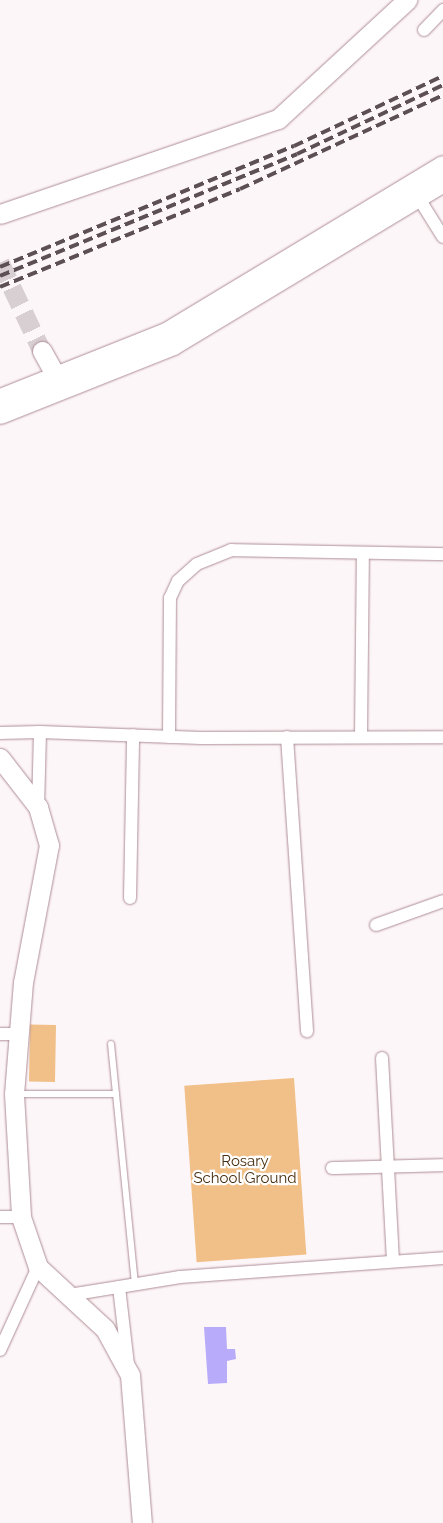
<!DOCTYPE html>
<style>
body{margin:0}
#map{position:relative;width:443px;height:1523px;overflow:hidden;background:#fdf6f8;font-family:Raleway,sans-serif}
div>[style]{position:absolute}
.green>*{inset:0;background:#f1bf88;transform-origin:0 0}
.water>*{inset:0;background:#b8abfa}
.secondary-tunnel>*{height:19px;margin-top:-9.5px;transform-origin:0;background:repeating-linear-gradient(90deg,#d8cfd2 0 19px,transparent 0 28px)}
.roads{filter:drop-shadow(0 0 1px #ae8d96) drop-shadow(0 0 1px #ae8d96)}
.lane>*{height:6px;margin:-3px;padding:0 3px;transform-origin:3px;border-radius:3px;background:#fff}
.street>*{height:12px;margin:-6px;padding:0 6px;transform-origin:6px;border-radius:6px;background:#fff}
.secondary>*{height:19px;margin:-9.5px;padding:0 9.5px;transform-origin:9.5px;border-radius:9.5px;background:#fff}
.rail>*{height:4px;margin-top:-2px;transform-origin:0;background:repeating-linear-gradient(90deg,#5d5054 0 10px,transparent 0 15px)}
span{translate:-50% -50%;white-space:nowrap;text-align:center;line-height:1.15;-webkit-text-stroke:4.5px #fff;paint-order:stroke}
.park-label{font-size:15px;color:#482e10}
</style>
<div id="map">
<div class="green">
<i style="left:56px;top:1025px;width:57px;height:26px;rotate:91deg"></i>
<i style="left:294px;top:1078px;width:177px;height:110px;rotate:86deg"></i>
</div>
<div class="water">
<i style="clip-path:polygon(204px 1327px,226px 1327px,227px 1349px,235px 1349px,236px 1359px,227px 1361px,227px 1383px,208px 1384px)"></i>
</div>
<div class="secondary-tunnel">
<i style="left:0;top:262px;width:98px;rotate:64.7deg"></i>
</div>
<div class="roads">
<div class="lane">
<i style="left:111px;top:1044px;width:50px;rotate:84.3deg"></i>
<i style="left:16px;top:1094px;width:100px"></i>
<i style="left:116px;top:1094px;width:191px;rotate:84.3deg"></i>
</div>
<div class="street">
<i style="left:424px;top:30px;width:28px;rotate:-46deg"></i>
<i style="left:418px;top:197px;width:47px;rotate:58deg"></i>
<i style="left:40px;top:732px;width:161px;rotate:2.1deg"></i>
<i style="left:201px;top:738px;width:242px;rotate:-0.2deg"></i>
<i style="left:0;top:733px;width:40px;rotate:-1.4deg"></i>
<i style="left:40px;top:732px;width:75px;rotate:91.5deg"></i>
<i style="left:361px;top:736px;width:183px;rotate:-89.4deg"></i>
<i style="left:169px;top:737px;width:139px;rotate:-89.6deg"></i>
<i style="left:170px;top:598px;width:19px;rotate:-65deg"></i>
<i style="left:178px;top:581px;width:25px;rotate:-42deg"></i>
<i style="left:197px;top:564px;width:37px;rotate:-22deg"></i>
<i style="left:231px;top:550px;width:212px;rotate:1.1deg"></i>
<i style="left:287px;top:737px;width:295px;rotate:86.1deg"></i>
<i style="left:130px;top:898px;width:163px;rotate:-88.9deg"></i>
<i style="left:376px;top:925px;width:71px;rotate:-19.7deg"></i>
<i style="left:0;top:1034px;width:19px"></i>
<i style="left:382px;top:1058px;width:203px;rotate:86.9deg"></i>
<i style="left:332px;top:1168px;width:111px;rotate:-1.5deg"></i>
<i style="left:0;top:1217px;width:21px"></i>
<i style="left:119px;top:1287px;width:62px;rotate:-9.3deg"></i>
<i style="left:180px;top:1277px;width:264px;rotate:-4.1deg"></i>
<i style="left:69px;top:1295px;width:51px;rotate:-9.1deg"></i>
<i style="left:119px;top:1287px;width:79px;rotate:83.4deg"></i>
<i style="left:0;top:1350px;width:91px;rotate:-65.4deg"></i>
</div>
<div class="secondary">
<i style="left:0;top:214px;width:294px;rotate:-18.9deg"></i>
<i style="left:278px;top:119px;width:176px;rotate:-42.7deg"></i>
<i style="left:42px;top:351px;width:41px;rotate:60.9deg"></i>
<i style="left:0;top:398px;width:179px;rotate:-21.7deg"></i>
<i style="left:166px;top:332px;width:323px;rotate:-31.1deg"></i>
<i style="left:0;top:414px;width:186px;rotate:-21.7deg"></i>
<i style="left:173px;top:345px;width:315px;rotate:-31.1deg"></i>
<i style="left:0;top:758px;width:62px;rotate:52.2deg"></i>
<i style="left:38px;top:807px;width:40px;rotate:74deg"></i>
<i style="left:49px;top:845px;width:139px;rotate:100.7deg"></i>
<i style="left:23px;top:982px;width:112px;rotate:94.6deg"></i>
<i style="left:14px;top:1094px;width:123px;rotate:86.7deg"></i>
<i style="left:21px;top:1217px;width:53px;rotate:71.2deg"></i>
<i style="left:38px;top:1267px;width:91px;rotate:42.8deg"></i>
<i style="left:105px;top:1329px;width:52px;rotate:61.5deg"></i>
<i style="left:130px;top:1375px;width:148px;rotate:85.4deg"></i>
</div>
</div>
<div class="rail">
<i style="left:0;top:267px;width:318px;rotate:-22.4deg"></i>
<i style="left:294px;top:146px;width:165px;rotate:-25.2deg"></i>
<i style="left:0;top:276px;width:321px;rotate:-22.3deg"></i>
<i style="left:297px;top:154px;width:161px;rotate:-25.3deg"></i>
<i style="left:0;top:287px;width:259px;rotate:-22.2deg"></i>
<i style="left:240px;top:189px;width:224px;rotate:-24.8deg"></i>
</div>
<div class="park-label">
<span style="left:245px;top:1170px">Rosary<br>School Ground</span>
</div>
</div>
